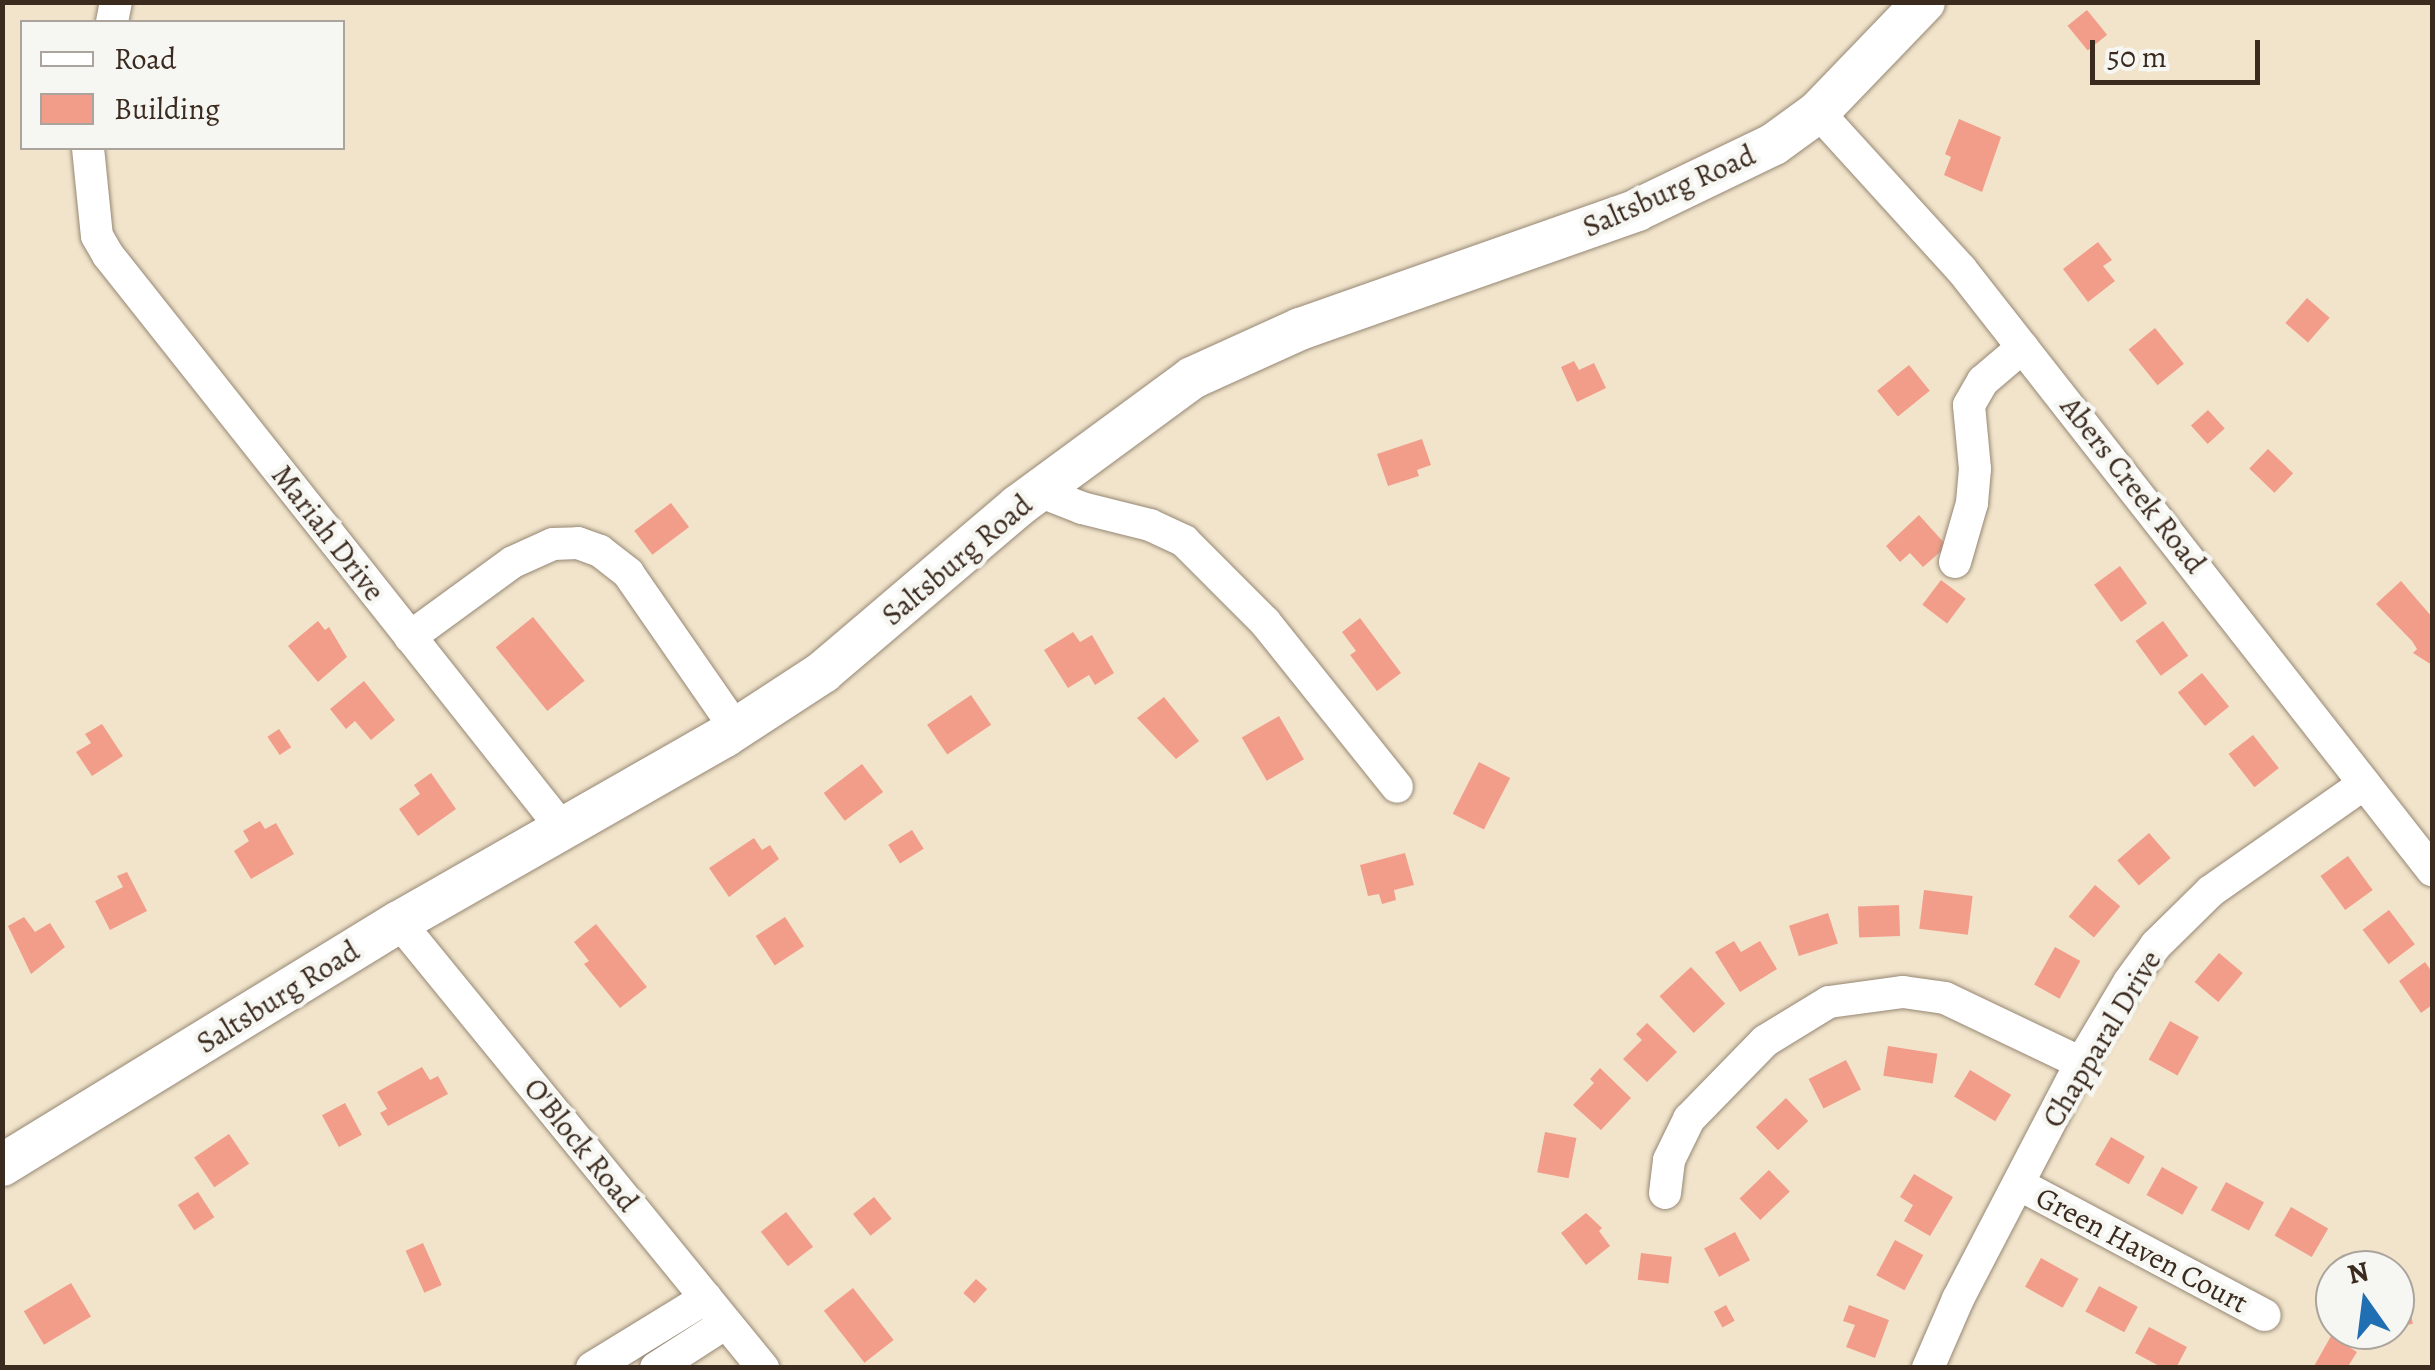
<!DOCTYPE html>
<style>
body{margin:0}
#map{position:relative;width:2435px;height:1370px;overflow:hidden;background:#f1e4cb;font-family:Alegreya,serif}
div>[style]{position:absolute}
.building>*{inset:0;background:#f29d8a;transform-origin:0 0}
.roads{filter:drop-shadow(0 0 2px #968774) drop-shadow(0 0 2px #968774)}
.minor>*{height:32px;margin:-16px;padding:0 16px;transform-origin:16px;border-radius:16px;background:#fff}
.major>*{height:42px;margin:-21px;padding:0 21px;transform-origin:21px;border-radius:21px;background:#fff}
span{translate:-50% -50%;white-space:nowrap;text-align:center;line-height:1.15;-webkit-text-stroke:9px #f6f6f2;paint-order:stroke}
.street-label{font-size:30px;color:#3b2a1e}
.frame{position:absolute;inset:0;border:5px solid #3b2a1e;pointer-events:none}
.legend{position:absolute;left:20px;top:20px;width:325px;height:130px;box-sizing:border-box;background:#f6f6f2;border:2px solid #aba49d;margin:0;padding:12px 18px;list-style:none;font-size:30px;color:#3b2a1e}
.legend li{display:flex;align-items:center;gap:20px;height:50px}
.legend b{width:50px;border:2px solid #aba49d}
.north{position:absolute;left:2315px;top:1250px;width:100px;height:100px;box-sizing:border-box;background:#f6f6f2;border:2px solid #aba49d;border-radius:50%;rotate:346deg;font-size:28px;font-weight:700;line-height:40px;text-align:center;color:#3b2a1e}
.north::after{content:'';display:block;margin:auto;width:35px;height:45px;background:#1f6fb2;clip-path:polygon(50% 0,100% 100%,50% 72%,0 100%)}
.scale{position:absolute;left:2090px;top:40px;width:170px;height:45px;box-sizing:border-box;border:5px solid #3b2a1e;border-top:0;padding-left:12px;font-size:30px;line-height:35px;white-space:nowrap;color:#3b2a1e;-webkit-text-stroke:8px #f6f6f2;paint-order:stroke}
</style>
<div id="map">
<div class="building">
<i style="left:2087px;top:10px;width:32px;height:25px;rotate:51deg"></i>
<i style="clip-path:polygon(1959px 119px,2001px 137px,1982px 192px,1944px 175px,1951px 157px,1945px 154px)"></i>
<i style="clip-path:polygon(2098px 242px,2112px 260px,2103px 266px,2115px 281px,2088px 302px,2063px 269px)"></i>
<i style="left:2307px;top:298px;width:30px;height:33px;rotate:41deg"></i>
<i style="left:2155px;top:328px;width:46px;height:34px;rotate:51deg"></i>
<i style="clip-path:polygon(1574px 361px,1579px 370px,1594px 363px,1606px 388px,1577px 402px,1561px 367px)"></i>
<i style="left:1909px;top:365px;width:33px;height:41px;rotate:51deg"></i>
<i style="left:2208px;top:410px;width:25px;height:23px;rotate:48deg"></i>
<i style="clip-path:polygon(1422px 439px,1431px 465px,1417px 470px,1419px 476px,1388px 486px,1377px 454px)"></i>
<i style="left:2268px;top:449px;width:35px;height:27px;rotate:44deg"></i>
<i style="left:671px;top:503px;width:30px;height:46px;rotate:53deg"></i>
<i style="clip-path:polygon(1919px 515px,1947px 546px,1923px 567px,1910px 553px,1900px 562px,1886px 546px)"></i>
<i style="left:2120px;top:566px;width:46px;height:32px;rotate:54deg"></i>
<i style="left:1941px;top:580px;width:31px;height:31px;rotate:37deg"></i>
<i style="clip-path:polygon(2401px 581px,2432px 617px,2432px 665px,2413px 653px,2417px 649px,2412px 641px,2376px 604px)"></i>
<i style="left:533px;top:617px;width:82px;height:48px;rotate:51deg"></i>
<i style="clip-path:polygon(1360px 618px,1401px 673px,1377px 691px,1350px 655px,1356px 651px,1342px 632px)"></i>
<i style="clip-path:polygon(318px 621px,325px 630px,329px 627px,347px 657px,318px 682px,288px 646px)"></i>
<i style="left:2163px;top:621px;width:43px;height:34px;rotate:54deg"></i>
<i style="clip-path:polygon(1073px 632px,1080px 642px,1092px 635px,1114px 673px,1095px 685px,1089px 675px,1068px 688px,1044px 650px)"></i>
<i style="left:2202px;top:673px;width:43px;height:31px;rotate:51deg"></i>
<i style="clip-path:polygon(364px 681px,395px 720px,371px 740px,355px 721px,346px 729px,330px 709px)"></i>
<i style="left:971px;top:695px;width:36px;height:53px;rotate:56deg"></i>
<i style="clip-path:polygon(1164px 697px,1199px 741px,1176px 759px,1137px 718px)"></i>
<i style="left:1279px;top:716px;width:50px;height:43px;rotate:60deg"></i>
<i style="clip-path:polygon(102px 724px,123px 756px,92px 776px,76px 752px,91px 743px,85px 734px)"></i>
<i style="left:279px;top:729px;width:22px;height:14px;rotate:56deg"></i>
<i style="left:2253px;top:735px;width:42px;height:31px;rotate:52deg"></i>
<i style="left:1479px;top:762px;width:35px;height:58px;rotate:27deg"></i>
<i style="left:862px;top:764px;width:35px;height:48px;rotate:53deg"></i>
<i style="clip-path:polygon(431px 773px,456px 809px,418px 836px,399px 809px,420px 794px,414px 785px)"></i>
<i style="clip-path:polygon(260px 821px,265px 829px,276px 823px,294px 854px,251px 879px,234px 851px,249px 841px,243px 831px)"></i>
<i style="left:912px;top:830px;width:22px;height:28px;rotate:58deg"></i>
<i style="left:2149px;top:833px;width:33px;height:42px;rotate:49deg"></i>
<i style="clip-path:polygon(754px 838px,762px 850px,770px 845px,779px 859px,729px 897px,709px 868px)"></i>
<i style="clip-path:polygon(1405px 853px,1414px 885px,1394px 890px,1396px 900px,1382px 904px,1379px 894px,1368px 896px,1360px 865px)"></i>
<i style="left:2348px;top:856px;width:42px;height:34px;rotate:54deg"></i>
<i style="clip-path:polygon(127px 872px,147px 911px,110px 930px,95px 901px,123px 887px,117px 876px)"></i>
<i style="left:2095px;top:885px;width:33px;height:41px;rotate:40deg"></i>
<i style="left:1924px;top:890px;width:49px;height:39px;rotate:7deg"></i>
<i style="left:1899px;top:905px;width:31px;height:41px;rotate:88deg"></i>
<i style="left:2389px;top:910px;width:43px;height:33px;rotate:53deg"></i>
<i style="left:1828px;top:913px;width:32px;height:41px;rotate:72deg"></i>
<i style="clip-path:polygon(24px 917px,35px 932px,50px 923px,65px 947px,31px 974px,8px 926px)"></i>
<i style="left:785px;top:917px;width:35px;height:35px;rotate:57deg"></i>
<i style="clip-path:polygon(596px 924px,647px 987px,620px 1008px,584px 964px,589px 961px,574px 942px)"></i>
<i style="clip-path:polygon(1734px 941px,1741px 952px,1760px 941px,1777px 969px,1740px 992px,1715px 952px)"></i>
<i style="left:2055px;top:947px;width:29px;height:43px;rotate:29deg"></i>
<i style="left:2219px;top:953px;width:31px;height:38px;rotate:40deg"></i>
<i style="clip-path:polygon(2425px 962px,2432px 972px,2432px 1005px,2421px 1013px,2399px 981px)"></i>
<i style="left:1691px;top:967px;width:50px;height:43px;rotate:47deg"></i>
<i style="left:2170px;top:1021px;width:33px;height:44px;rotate:29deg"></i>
<i style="clip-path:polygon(1647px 1023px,1677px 1052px,1647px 1082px,1623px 1059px,1642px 1040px,1636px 1034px)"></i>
<i style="left:1888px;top:1046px;width:50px;height:30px;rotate:9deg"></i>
<i style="left:1846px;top:1060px;width:33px;height:42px;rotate:63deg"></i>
<i style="clip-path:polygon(422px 1067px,430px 1080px,438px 1076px,448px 1094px,388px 1126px,380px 1113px,387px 1109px,377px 1092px)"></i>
<i style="clip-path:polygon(1600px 1068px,1631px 1098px,1601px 1130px,1573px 1105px,1594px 1083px,1590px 1079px)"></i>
<i style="left:1970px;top:1070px;width:48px;height:31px;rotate:31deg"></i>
<i style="left:1786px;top:1098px;width:32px;height:42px;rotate:46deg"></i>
<i style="left:345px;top:1103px;width:36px;height:26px;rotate:62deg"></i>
<i style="left:1545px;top:1132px;width:32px;height:41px;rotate:11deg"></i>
<i style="left:229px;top:1134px;width:36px;height:42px;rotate:56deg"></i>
<i style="left:2111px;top:1137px;width:39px;height:32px;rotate:30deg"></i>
<i style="left:2162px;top:1167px;width:41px;height:32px;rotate:29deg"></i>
<i style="left:1769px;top:1170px;width:30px;height:41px;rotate:46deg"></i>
<i style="clip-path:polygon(1914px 1174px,1953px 1197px,1930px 1236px,1904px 1221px,1913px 1205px,1900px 1197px)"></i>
<i style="left:2226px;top:1182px;width:43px;height:32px;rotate:28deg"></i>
<i style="left:198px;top:1192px;width:30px;height:24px;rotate:57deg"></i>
<i style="left:874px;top:1197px;width:28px;height:27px;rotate:51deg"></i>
<i style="left:2291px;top:1207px;width:43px;height:33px;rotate:30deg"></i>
<i style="left:786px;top:1212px;width:44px;height:32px;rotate:52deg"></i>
<i style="clip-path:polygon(1586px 1213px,1602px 1228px,1599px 1231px,1610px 1246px,1586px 1265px,1561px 1233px)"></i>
<i style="left:1735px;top:1232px;width:32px;height:35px;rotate:62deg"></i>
<i style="left:1895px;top:1240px;width:32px;height:40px;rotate:28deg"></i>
<i style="left:423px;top:1243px;width:46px;height:19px;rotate:66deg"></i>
<i style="left:1641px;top:1253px;width:31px;height:27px;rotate:7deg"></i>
<i style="left:2041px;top:1258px;width:43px;height:33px;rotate:29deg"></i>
<i style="clip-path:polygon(2335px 1272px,2335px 1303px,2333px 1303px,2324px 1274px)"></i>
<i style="left:976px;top:1279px;width:15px;height:19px;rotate:42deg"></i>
<i style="left:71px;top:1283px;width:39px;height:55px;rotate:59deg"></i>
<i style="left:2099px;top:1286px;width:44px;height:29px;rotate:28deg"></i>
<i style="left:853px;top:1288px;width:66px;height:37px;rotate:52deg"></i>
<i style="left:1726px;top:1305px;width:18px;height:14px;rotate:61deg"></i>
<i style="clip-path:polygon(1849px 1305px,1889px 1320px,1875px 1358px,1846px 1347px,1855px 1325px,1843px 1321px)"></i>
<i style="left:2410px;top:1310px;width:14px;height:15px;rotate:78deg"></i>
<i style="clip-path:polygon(2149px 1327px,2187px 1347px,2176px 1368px,2163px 1368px,2135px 1353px)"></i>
<i style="clip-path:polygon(2331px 1336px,2357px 1352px,2347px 1368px,2313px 1368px)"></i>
</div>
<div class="roads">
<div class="minor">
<i style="left:112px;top:22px;width:20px;rotate:-79deg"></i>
<i style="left:1818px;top:112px;width:212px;rotate:47.7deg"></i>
<i style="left:1961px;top:269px;width:764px;rotate:51.91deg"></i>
<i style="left:88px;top:148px;width:88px;rotate:84.2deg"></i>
<i style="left:97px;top:236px;width:22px;rotate:60deg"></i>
<i style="left:108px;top:255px;width:731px;rotate:51.61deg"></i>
<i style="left:1039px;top:491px;width:46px;rotate:21.6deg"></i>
<i style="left:1082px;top:508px;width:70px;rotate:14deg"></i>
<i style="left:1150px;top:525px;width:38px;rotate:25deg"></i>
<i style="left:1184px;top:541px;width:115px;rotate:45deg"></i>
<i style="left:1265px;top:622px;width:211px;rotate:51.3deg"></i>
<i style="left:1955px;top:562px;width:61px;rotate:-73.9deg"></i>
<i style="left:1972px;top:503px;width:34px;rotate:-85deg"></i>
<i style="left:1975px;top:469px;width:64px;rotate:-95.4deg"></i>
<i style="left:1969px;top:405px;width:28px;rotate:-60deg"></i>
<i style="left:1983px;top:381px;width:52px;rotate:-40.4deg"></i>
<i style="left:410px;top:637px;width:127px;rotate:-36.1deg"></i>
<i style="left:513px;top:562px;width:44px;rotate:-24.2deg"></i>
<i style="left:553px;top:544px;width:25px;rotate:-2deg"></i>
<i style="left:578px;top:543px;width:23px;rotate:20deg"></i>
<i style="left:600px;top:551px;width:36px;rotate:38deg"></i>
<i style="left:628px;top:573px;width:190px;rotate:55.3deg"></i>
<i style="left:399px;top:922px;width:576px;rotate:50.78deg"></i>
<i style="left:2020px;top:1185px;width:277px;rotate:28deg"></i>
<i style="left:1665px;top:1193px;width:33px;rotate:-83deg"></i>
<i style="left:1669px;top:1160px;width:46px;rotate:-64deg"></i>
<i style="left:1689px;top:1119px;width:109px;rotate:-45.7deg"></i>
<i style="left:1765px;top:1041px;width:75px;rotate:-31.4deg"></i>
<i style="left:1829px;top:1002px;width:75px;rotate:-7.7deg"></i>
<i style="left:1903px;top:992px;width:42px;rotate:8.1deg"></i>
<i style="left:1945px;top:998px;width:151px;rotate:25.5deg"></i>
<i style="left:592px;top:1368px;width:134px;rotate:-31.6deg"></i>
<i style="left:656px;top:1368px;width:83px;rotate:-32.7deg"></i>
<i style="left:1928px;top:1368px;width:75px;rotate:-66.5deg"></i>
<i style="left:1958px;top:1299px;width:266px;rotate:-62.5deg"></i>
<i style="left:2081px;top:1063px;width:94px;rotate:-59.3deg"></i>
<i style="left:2129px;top:982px;width:46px;rotate:-53.9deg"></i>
<i style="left:2156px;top:945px;width:77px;rotate:-44.5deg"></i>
<i style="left:2211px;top:891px;width:187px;rotate:-35deg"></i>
</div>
<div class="major">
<i style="left:2px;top:1165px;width:465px;rotate:-31.5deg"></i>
<i style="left:399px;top:922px;width:375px;rotate:-29.7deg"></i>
<i style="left:725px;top:736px;width:117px;rotate:-33.1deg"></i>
<i style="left:823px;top:672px;width:256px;rotate:-40.4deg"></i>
<i style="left:1018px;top:506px;width:216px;rotate:-36.3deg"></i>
<i style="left:1192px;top:378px;width:119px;rotate:-24.4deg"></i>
<i style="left:1300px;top:329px;width:357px;rotate:-19.4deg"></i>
<i style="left:1637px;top:210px;width:152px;rotate:-25.7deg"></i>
<i style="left:1774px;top:144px;width:54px;rotate:-36deg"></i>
<i style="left:1818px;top:112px;width:153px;rotate:-46.1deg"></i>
</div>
</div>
<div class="street-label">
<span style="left:1669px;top:191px;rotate:-24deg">Saltsburg Road</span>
<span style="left:2133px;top:485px;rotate:52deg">Abers Creek Road</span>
<span style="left:328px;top:533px;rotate:52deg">Mariah Drive</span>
<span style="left:957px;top:560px;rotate:-40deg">Saltsburg Road</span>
<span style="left:278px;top:997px;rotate:-32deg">Saltsburg Road</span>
<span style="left:2102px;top:1039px;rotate:-59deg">Chapparal Drive</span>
<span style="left:581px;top:1145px;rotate:51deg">O'Block Road</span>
<span style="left:2142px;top:1250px;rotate:28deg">Green Haven Court</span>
</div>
<div class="frame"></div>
<ul class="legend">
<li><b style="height:12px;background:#fff"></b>Road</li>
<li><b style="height:28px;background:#f29d8a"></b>Building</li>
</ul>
<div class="north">N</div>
<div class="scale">50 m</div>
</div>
